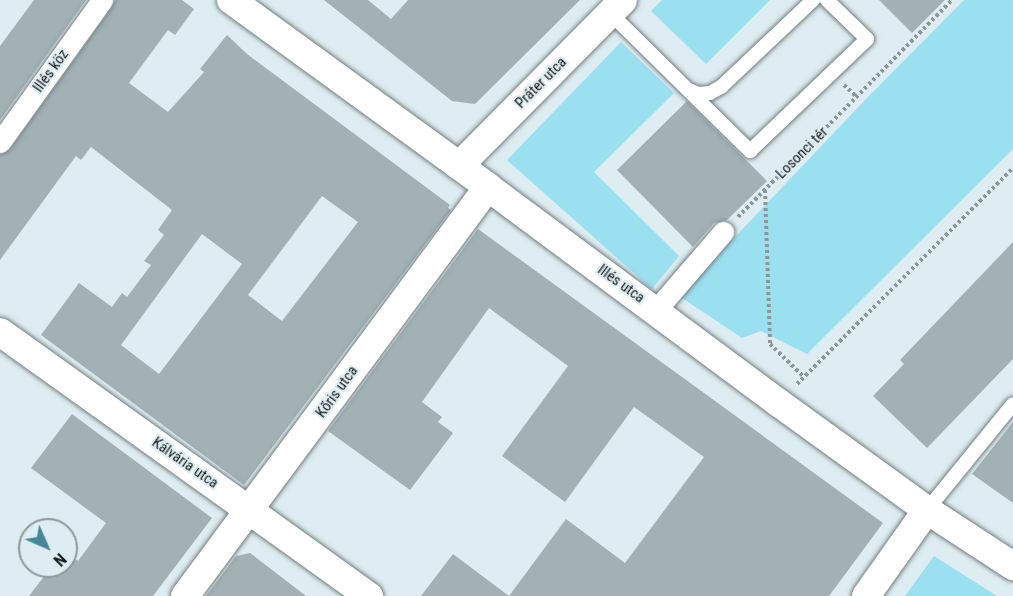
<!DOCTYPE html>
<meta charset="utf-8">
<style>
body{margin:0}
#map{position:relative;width:1013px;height:596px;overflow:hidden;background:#deedf1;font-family:"Roboto Condensed",sans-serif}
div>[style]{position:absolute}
.green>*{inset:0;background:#9be0f1}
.building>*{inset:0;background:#a2b1b4}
.path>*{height:4px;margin-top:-2px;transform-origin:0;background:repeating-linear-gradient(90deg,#8b9699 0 3px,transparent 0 6px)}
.roads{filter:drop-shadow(0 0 2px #727f82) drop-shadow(0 0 2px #727f82)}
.service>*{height:14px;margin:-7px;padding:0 7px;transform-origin:7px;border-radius:7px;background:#fff}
.pedestrian>*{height:21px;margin:-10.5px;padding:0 10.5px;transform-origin:10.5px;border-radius:10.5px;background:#fff}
.minor>*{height:28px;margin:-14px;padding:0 14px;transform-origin:14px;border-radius:14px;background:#fff}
span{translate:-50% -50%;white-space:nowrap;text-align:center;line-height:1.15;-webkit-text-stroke:4.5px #deedf1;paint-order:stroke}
.street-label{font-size:15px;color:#161b1d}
.north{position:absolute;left:18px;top:518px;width:60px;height:60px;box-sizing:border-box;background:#deedf1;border:2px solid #8e999c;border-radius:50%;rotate:135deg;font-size:16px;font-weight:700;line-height:24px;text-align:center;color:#161b1d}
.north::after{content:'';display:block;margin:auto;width:21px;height:27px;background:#448797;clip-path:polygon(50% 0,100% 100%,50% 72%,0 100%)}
</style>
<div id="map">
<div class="green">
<i style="clip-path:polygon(662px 0,770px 0,706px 64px,651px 11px)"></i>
<i style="clip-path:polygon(964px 0,1013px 0,1013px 149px,807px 354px,761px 331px,742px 338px,679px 296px,866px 99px)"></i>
<i style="clip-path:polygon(621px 42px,674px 93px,594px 172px,679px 256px,652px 289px,507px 160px)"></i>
<i style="clip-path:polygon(934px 556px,997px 596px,905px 596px)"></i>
</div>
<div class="building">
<i style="clip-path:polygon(34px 0,86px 0,0 120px,0 46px)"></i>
<i style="clip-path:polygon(evenodd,115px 0,182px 0,194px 9px,175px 35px,168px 30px,129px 83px,168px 112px,204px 72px,200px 69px,227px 35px,247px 54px,450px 205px,448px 208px,451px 210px,244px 485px,41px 335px,79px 283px,112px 307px,122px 293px,127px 297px,151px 265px,144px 261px,164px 235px,158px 230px,172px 210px,91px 147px,81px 160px,76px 156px,0 260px,0 155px,10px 149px,112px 7px,115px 0,322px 196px,358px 222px,282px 321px,248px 295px,322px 196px,115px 0,202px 234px,242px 264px,159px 374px,121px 345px,202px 234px)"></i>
<i style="clip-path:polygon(324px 0,368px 0,391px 19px,408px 0,580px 0,475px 104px,452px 101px)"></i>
<i style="clip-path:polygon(879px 0,945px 0,912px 33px)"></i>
<i style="clip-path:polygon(687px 101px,767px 181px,727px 220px,714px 223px,693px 247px,617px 170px)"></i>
<i style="clip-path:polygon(478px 229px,883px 523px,829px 596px,421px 596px,453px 554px,509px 596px,566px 519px,625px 563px,704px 457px,634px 407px,565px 502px,502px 456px,568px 366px,489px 308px,422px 402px,442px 417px,438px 422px,453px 433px,410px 490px,328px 431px)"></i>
<i style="clip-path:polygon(1013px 242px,1013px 359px,927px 448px,873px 396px,904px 364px,900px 360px)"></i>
<i style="clip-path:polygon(72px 414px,212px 518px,153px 596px,29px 596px,52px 566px,66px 566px,66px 552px,78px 561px,106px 523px,31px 468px)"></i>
<i style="clip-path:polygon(1013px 422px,1013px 503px,972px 474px)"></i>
<i style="clip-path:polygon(250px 553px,306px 596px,206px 596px,236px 556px)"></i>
</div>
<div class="path">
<i style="left:844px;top:85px;width:18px;rotate:43deg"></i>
<i style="left:765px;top:190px;width:154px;rotate:88.1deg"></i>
<i style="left:770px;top:344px;width:47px;rotate:44.1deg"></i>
<i style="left:738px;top:217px;width:305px;rotate:-45.4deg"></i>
<i style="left:797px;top:384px;width:305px;rotate:-45deg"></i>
</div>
<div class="roads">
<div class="service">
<i style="left:610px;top:13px;width:197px;rotate:44.6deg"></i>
<i style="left:750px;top:151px;width:162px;rotate:-43.7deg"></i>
<i style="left:867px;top:39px;width:56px;rotate:-135.7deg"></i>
<i style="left:689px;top:90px;width:11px;rotate:22deg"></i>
<i style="left:699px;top:94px;width:11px;rotate:-5deg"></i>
<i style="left:710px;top:93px;width:13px;rotate:-29deg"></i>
<i style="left:721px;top:87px;width:127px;rotate:-43.4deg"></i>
<i style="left:927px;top:510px;width:136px;rotate:-50.9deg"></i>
</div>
<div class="pedestrian">
<i style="left:0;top:142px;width:175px;rotate:-54.3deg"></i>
<i style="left:656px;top:310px;width:103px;rotate:-49.3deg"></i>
</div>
<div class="minor">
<i style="left:231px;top:0;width:318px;rotate:36deg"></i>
<i style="left:488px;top:187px;width:362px;rotate:36.6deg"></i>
<i style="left:779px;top:403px;width:183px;rotate:35.9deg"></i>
<i style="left:927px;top:510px;width:103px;rotate:33.1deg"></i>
<i style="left:459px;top:166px;width:233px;rotate:-45.3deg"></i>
<i style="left:0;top:332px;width:454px;rotate:35.6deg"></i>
<i style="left:185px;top:596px;width:509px;rotate:-53.47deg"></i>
<i style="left:866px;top:596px;width:105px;rotate:-54.7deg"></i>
</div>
</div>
<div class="street-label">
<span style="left:51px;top:71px;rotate:-54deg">Illés köz</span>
<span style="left:541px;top:83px;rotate:-45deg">Práter utca</span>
<span style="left:802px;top:153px;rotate:-45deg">Losonci tér</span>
<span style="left:621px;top:284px;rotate:36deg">Illés utca</span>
<span style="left:337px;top:392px;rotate:-54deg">Kőris utca</span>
<span style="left:185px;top:463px;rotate:35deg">Kálvária utca</span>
</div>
<div class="north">N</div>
</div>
